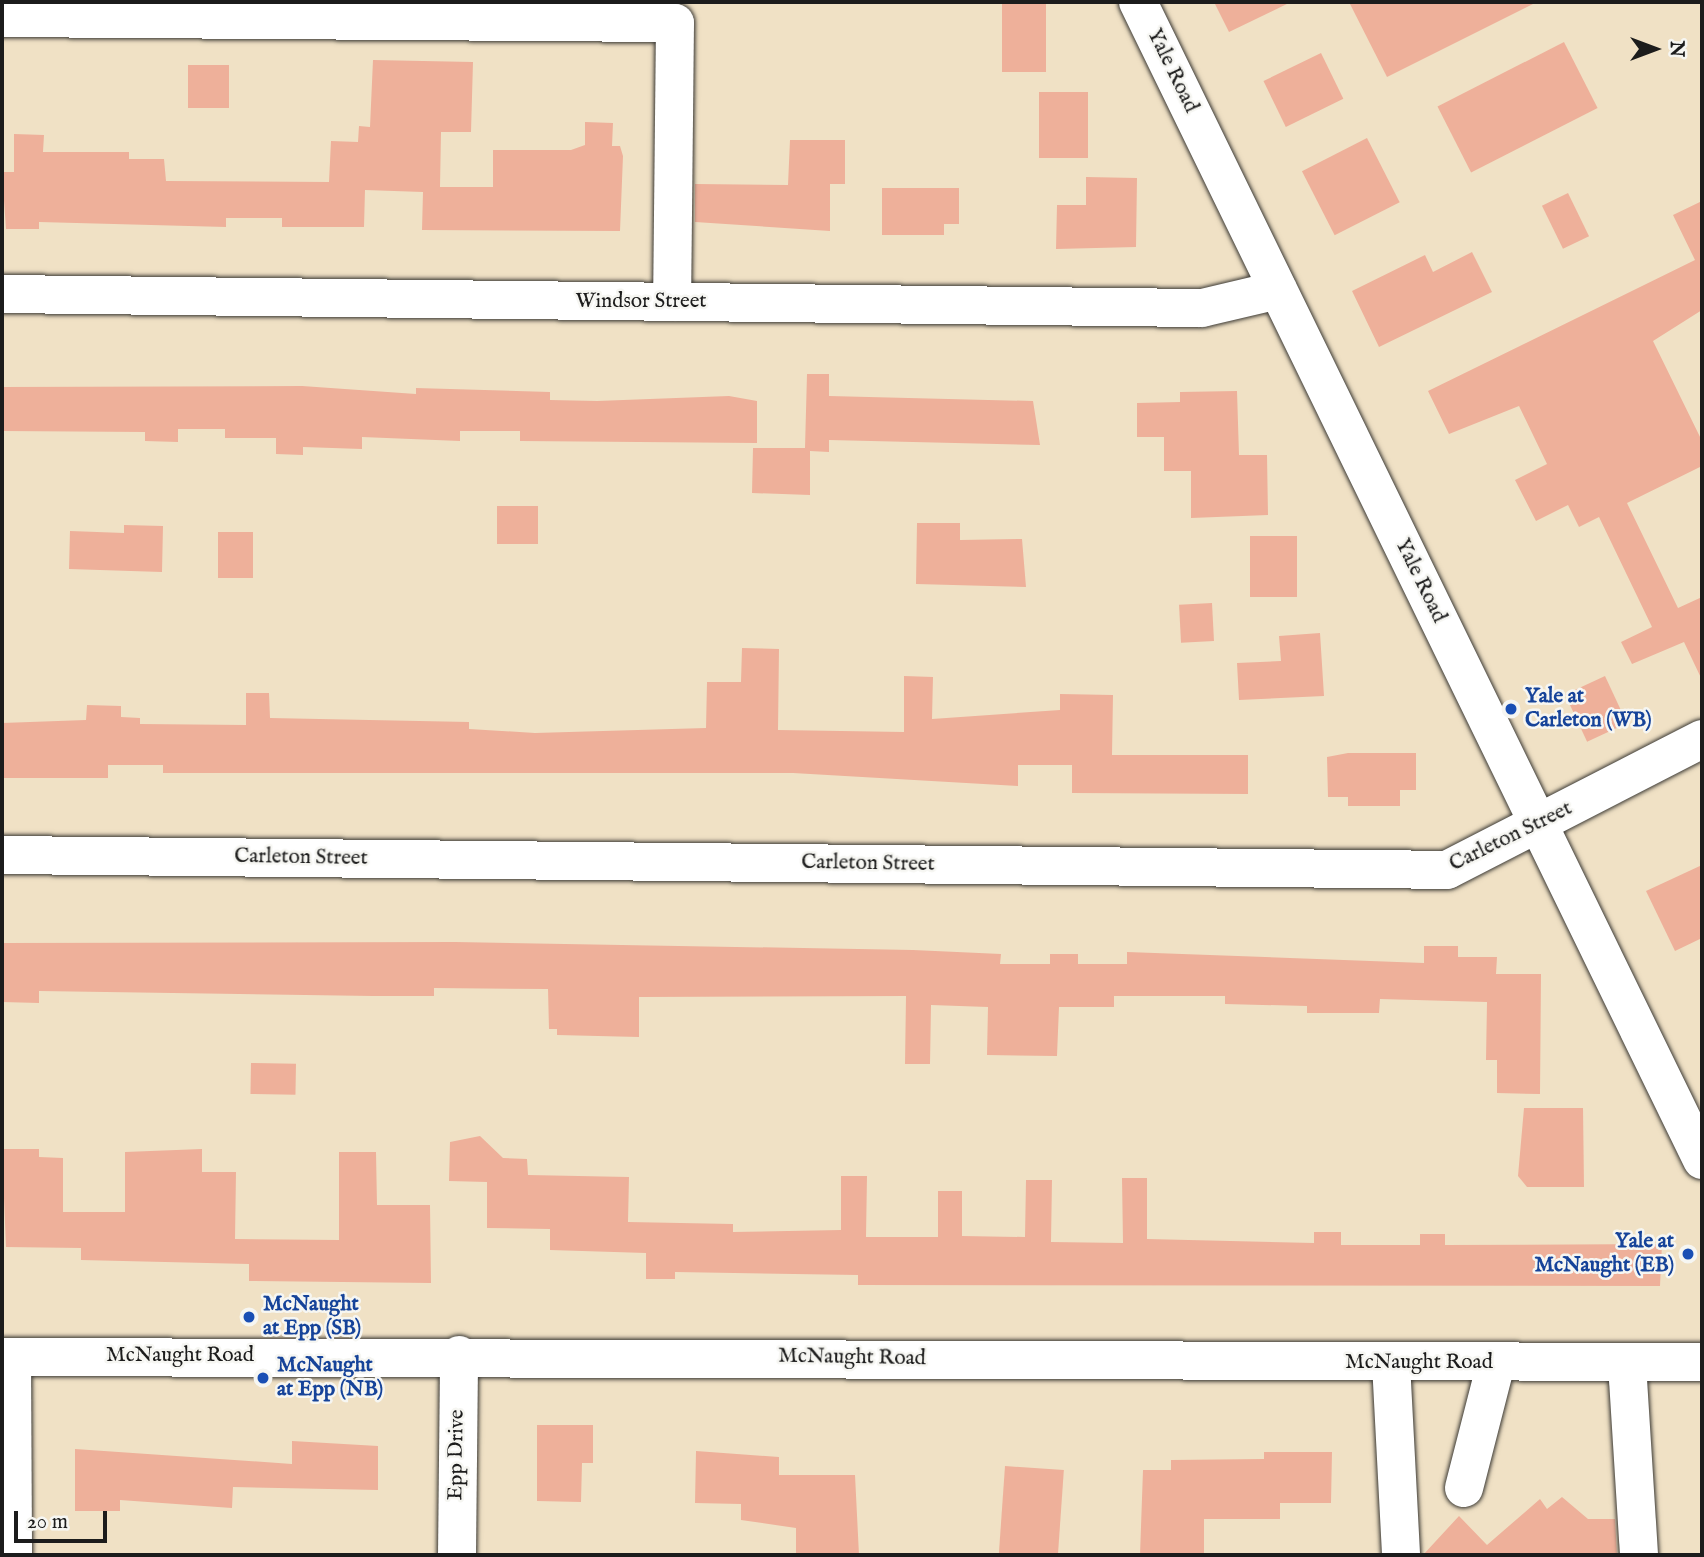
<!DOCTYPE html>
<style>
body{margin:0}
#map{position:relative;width:1704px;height:1557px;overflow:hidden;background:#f0e1c5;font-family:"IM FELL English",serif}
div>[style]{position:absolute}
.building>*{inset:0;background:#eeb09a;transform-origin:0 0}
.roads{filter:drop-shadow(0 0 2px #3c3a35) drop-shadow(0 0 2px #3c3a35)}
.minor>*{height:38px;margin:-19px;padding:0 19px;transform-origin:19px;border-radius:19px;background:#fff}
.major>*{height:38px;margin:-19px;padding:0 19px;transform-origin:19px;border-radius:19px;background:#fff}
.dots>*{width:19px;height:19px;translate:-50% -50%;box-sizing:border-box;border:4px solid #f6f6f2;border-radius:50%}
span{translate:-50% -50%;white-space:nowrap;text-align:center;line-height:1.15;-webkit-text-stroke:5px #f6f6f2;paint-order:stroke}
.street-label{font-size:21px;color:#1c1c1c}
.transit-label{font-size:21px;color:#164399;font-weight:700}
.left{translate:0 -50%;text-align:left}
.right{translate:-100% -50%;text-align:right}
.frame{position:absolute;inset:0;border:4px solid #1c1c1c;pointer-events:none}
.north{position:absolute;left:1620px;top:14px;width:70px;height:70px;-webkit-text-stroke:5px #f6f6f2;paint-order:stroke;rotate:90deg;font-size:19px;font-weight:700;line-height:28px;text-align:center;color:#1c1c1c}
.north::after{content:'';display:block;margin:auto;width:24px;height:32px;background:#1c1c1c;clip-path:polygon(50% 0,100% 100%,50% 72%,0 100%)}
.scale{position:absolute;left:14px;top:1511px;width:93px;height:32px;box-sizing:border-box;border:4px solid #1c1c1c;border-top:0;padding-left:9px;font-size:21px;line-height:24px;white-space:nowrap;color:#1c1c1c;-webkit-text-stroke:5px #f6f6f2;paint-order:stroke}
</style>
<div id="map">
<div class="building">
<i style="left:1002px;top:2px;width:44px;height:70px"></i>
<i style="clip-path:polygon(1214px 2px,1291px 2px,1229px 32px)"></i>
<i style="clip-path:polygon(1349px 2px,1537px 2px,1387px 77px)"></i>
<i style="left:1564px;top:42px;width:74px;height:142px;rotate:63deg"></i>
<i style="left:1321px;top:53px;width:51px;height:64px;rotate:64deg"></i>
<i style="clip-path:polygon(373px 60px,473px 62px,471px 132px,441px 132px,440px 187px,493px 187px,493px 150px,571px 150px,585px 145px,585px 122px,613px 123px,612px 146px,620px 146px,623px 156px,620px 231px,422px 230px,423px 192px,365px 190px,364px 227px,282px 227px,282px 218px,226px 218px,226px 227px,39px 222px,39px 229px,6px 229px,2px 172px,14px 172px,14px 134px,44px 135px,43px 152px,129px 152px,129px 159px,164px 159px,166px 181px,329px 182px,331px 141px,358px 142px,359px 126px,370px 127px)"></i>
<i style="left:188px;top:65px;width:41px;height:43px"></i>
<i style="left:1039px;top:92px;width:49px;height:66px"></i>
<i style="left:1367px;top:138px;width:72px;height:73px;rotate:63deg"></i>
<i style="clip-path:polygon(790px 140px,845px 140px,845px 184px,830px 184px,830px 231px,695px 222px,695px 184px,788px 185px)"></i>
<i style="clip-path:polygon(1086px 177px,1137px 178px,1136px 247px,1056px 249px,1057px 205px,1086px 205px)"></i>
<i style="clip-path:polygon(882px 188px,959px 188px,959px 224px,944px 224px,944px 235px,882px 235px)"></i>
<i style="left:1568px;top:193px;width:48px;height:29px;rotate:64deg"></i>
<i style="clip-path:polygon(1702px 201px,1702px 310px,1653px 341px,1702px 441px,1702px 466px,1627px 503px,1678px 608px,1702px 597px,1702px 680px,1684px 642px,1632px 664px,1621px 642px,1652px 627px,1599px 517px,1579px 527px,1568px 505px,1536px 521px,1515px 480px,1547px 464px,1519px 406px,1449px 434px,1428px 391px,1695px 260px,1673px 215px)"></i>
<i style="clip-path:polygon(1472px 252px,1492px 292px,1379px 347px,1352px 291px,1425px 255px,1433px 272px)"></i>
<i style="clip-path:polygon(807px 374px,829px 374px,829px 396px,1033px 401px,1040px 445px,829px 440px,829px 452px,810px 451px,810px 495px,752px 493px,753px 448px,805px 448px)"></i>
<i style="clip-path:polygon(302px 386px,416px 394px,416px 388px,550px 392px,550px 400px,597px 401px,729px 396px,757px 401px,757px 443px,520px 441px,520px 431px,460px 431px,460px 441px,362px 437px,362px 449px,303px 447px,303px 455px,276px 454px,276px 438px,225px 438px,225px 429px,178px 429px,178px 442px,145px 441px,145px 432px,2px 431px,2px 387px)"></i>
<i style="clip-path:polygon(1237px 391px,1239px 455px,1267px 455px,1268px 515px,1191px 518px,1191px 471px,1164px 471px,1164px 437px,1137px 437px,1137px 403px,1180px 402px,1180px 392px)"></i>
<i style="left:497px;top:506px;width:41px;height:38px"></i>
<i style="clip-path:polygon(917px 523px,960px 523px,960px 540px,1022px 539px,1026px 587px,916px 584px)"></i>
<i style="clip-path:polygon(124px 525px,163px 526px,162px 572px,69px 569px,70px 531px,124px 533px)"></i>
<i style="left:218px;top:532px;width:35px;height:46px"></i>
<i style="left:1250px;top:536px;width:47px;height:61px"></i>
<i style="left:1212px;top:603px;width:38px;height:33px;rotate:87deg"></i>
<i style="clip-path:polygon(1320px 633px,1324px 696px,1239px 700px,1237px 663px,1281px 661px,1279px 636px)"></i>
<i style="clip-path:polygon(742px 648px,779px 649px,778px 730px,904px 732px,904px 676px,933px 677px,932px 719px,1060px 710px,1060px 694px,1113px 695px,1112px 755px,1248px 755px,1248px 794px,1072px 793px,1072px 765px,1018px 765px,1018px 786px,793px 773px,163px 773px,163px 765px,108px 765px,108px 778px,2px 778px,2px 723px,86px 720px,87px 705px,121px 706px,121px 717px,140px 718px,140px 724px,246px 725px,246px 693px,269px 693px,270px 718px,469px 722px,469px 729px,535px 733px,706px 728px,707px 682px,741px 682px)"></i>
<i style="left:1605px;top:676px;width:52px;height:44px;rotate:65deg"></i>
<i style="clip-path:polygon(1348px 753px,1416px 753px,1416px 790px,1400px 790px,1400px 806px,1348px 806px,1348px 797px,1328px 797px,1327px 757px)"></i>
<i style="clip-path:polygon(1702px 865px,1702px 938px,1675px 951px,1646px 891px)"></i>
<i style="clip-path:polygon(455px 942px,913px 950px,1001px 954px,1000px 964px,1050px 964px,1050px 954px,1078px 954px,1078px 964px,1127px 964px,1127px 952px,1424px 963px,1424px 946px,1458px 946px,1458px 957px,1497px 957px,1496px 974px,1541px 974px,1540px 1094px,1497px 1093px,1497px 1060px,1486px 1060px,1487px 1002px,1380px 999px,1379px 1013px,1307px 1013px,1307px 1006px,1225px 1004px,1225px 996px,1114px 996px,1114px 1007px,1059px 1007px,1057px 1056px,987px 1055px,988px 1007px,931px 1005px,930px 1064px,905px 1064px,906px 996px,639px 997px,639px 1037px,557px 1035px,557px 1029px,549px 1029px,548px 989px,434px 988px,434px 996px,373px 996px,39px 991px,39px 1003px,2px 1002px,2px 943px)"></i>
<i style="left:251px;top:1063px;width:45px;height:31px;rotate:1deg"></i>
<i style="clip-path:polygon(1524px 1108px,1583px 1108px,1584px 1187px,1527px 1187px,1518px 1176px)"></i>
<i style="clip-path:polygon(480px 1136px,503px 1158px,527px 1159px,528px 1175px,629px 1177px,628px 1222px,733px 1224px,733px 1232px,841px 1230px,841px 1176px,867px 1176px,866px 1237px,938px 1237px,938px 1191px,962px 1191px,962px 1236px,1025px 1237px,1026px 1180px,1052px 1180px,1051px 1242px,1123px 1243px,1122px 1178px,1147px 1178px,1147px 1239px,1314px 1243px,1314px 1232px,1341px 1232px,1341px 1245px,1420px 1245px,1420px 1234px,1445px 1234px,1445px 1245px,1662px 1244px,1660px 1286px,858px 1285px,858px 1275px,675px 1272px,675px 1279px,646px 1279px,646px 1253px,550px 1250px,550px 1229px,487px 1228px,487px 1182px,449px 1181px,450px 1142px)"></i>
<i style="clip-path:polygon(2px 1149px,39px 1149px,39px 1157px,63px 1158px,63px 1212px,125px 1212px,125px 1152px,202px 1149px,202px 1172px,236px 1172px,235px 1239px,339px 1240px,339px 1152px,376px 1152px,377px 1205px,430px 1205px,431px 1283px,249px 1281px,249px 1264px,81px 1260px,81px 1248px,6px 1247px)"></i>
<i style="clip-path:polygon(537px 1425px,593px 1425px,593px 1463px,582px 1463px,581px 1502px,537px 1501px)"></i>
<i style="clip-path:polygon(292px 1441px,378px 1446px,378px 1490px,233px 1487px,232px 1508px,120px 1500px,120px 1511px,75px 1511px,75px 1449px,292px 1464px)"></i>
<i style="clip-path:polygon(696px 1451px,779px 1457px,779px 1475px,855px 1475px,859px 1555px,796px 1555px,796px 1528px,741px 1520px,741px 1504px,695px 1503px)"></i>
<i style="clip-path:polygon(1264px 1452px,1332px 1452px,1331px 1503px,1280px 1503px,1280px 1519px,1204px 1519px,1204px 1555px,1140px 1555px,1143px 1470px,1171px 1470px,1171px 1460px,1264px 1459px)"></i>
<i style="left:1005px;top:1466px;width:59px;height:89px;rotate:4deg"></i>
<i style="clip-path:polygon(1562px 1497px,1588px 1519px,1615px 1519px,1617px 1555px,1423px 1555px,1459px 1516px,1487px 1545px,1540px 1499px,1547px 1509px)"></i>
</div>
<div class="roads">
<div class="minor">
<i style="left:2px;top:18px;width:673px;rotate:0.43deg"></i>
<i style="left:675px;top:23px;width:279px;rotate:90.6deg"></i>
<i style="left:2px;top:294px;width:1200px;rotate:0.67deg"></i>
<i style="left:1202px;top:308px;width:78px;rotate:-13.3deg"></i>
<i style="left:2px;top:855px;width:1445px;rotate:0.59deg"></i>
<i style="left:1447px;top:870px;width:287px;rotate:-27.2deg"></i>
<i style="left:2px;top:1357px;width:1700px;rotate:0.17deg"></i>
<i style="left:12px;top:1357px;width:198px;rotate:89.7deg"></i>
<i style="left:1391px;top:1363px;width:192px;rotate:87deg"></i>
<i style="left:1627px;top:1364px;width:191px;rotate:86.4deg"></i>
<i style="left:1464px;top:1488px;width:129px;rotate:-75.6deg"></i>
<i style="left:457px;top:1555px;width:200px;rotate:-89.4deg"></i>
</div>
<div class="major">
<i style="left:1138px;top:2px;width:1288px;rotate:64.03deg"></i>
</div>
</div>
<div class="dots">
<i style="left:1511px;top:709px;background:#1a4fb4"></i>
<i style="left:1688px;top:1254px;background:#1a4fb4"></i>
<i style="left:249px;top:1317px;background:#1a4fb4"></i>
<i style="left:263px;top:1378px;background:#1a4fb4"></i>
</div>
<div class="street-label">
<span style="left:1172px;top:71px;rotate:64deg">Yale Road</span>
<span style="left:641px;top:302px">Windsor Street</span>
<span style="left:1420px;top:581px;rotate:64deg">Yale Road</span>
<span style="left:1511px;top:837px;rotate:-26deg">Carleton Street</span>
<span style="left:301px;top:858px;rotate:1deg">Carleton Street</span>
<span style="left:868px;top:864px;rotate:1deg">Carleton Street</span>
<span style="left:180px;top:1356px">McNaught Road</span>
<span style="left:852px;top:1358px;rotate:1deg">McNaught Road</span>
<span style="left:1419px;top:1363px">McNaught Road</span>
<span style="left:457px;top:1455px;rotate:-89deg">Epp Drive</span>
</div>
<div class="transit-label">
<span class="left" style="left:1525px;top:709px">Yale at<br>Carleton (WB)</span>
<span class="right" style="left:1674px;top:1254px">Yale at<br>McNaught (EB)</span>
<span class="left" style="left:263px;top:1317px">McNaught<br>at Epp (SB)</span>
<span class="left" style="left:277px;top:1378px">McNaught<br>at Epp (NB)</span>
</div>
<div class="frame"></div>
<div class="north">N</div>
<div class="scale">20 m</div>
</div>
